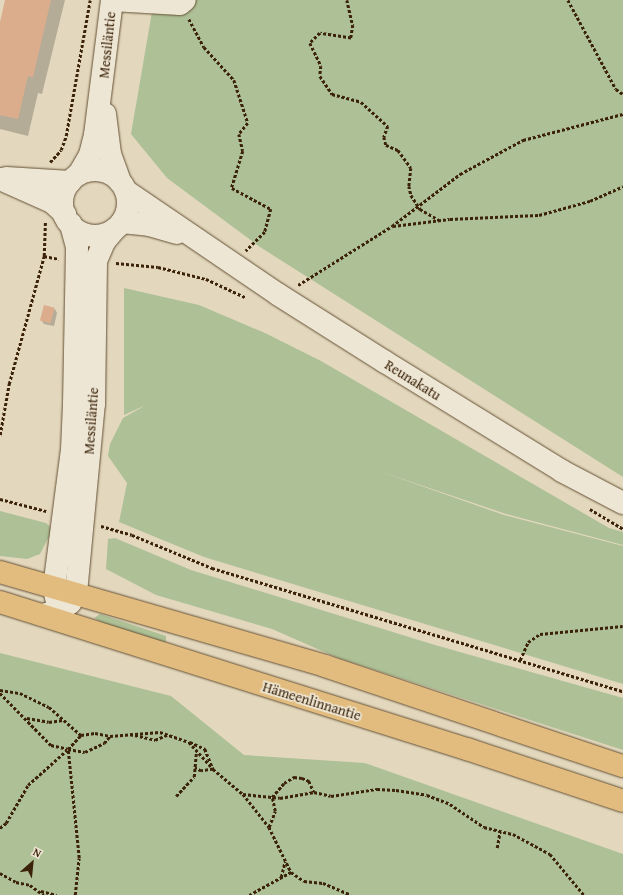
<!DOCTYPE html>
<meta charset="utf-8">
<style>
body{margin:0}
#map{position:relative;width:623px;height:895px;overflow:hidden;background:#e3d8bd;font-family:"Gentium Book Plus",serif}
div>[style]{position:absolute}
.green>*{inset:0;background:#adc096}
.shadow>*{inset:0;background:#0003}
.building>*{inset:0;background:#dcad8d;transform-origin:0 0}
.path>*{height:2.5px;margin-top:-1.25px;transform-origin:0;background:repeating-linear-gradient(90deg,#3b2208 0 3px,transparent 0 5px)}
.roads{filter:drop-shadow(0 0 1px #655035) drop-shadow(0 0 1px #655035)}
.minor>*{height:22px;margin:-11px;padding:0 11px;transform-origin:11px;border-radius:11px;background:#ede6d4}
.minor>.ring{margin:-11px;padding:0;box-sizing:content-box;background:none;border:22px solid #ede6d4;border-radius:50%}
.major>*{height:22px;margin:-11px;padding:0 11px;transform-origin:11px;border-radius:11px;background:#e2bc7e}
span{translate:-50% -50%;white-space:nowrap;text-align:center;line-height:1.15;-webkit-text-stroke:3.5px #ede6d4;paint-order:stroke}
.street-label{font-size:14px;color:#3b2208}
.north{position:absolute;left:12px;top:843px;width:40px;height:40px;-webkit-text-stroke:3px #ede6d4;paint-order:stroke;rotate:27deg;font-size:11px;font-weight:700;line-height:16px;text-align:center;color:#3b2208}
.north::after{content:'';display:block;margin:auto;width:14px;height:18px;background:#3b2208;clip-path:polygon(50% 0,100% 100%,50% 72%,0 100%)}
</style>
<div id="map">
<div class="green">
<i style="clip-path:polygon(154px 0,623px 0,623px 477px,260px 247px,167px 178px,131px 134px)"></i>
<i style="clip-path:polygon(124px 288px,199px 305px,265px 333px,321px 361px,609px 528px,623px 532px,623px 545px,506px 514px,376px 470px,504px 515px,623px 546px,623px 684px,204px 557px,119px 522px,127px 483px,108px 456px,110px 444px,123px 418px,146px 405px,124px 415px)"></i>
<i style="clip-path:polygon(0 511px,46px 523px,53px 529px,40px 554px,27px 559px,0 556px)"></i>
<i style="clip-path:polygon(115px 538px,191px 570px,435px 645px,623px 698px,623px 750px,338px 658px,272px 629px,156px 595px,106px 569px,108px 539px)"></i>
<i style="clip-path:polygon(100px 614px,166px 636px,166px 643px,114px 629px,94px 618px)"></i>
<i style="clip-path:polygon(0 653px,171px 696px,244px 755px,365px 763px,623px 854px,623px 895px,0 895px)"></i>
</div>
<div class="shadow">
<i style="clip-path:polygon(6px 0,65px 0,42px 94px,38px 93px,28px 136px,0 129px,0 26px)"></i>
<i style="clip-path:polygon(55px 309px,57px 313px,54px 326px,44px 324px,41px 320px)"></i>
</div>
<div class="building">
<i style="clip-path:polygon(5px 0,51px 0,33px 77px,28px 76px,18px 119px,0 115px,0 22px)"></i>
<i style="left:44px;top:305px;width:11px;height:16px;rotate:15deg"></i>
</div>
<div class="path">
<i style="left:347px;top:0;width:26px;rotate:77deg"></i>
<i style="left:353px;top:25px;width:13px;rotate:99deg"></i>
<i style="left:351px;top:38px;width:31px;rotate:-171deg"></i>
<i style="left:320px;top:33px;width:14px;rotate:135deg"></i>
<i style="left:310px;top:43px;width:25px;rotate:64deg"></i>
<i style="left:321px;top:66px;width:10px;rotate:96deg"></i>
<i style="left:320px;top:76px;width:22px;rotate:56deg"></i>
<i style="left:332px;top:94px;width:30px;rotate:15deg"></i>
<i style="left:361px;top:102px;width:36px;rotate:42deg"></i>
<i style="left:388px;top:126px;width:12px;rotate:110deg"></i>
<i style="left:384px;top:137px;width:8px;rotate:76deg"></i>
<i style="left:386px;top:145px;width:13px;rotate:23deg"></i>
<i style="left:398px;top:150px;width:22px;rotate:54deg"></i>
<i style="left:411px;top:168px;width:18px;rotate:96deg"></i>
<i style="left:409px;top:186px;width:9px;rotate:77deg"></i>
<i style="left:411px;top:195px;width:17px;rotate:57deg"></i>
<i style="left:420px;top:209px;width:22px;rotate:30deg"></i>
<i style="left:568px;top:0;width:101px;rotate:61.7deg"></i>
<i style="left:616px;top:89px;width:9px;rotate:36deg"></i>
<i style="left:189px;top:19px;width:32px;rotate:62deg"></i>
<i style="left:204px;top:47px;width:45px;rotate:47.7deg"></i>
<i style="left:234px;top:80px;width:45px;rotate:72deg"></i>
<i style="left:248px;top:123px;width:14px;rotate:129deg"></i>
<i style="left:239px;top:134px;width:17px;rotate:77deg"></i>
<i style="left:243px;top:151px;width:39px;rotate:107deg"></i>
<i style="left:232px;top:188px;width:44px;rotate:28.3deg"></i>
<i style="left:271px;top:209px;width:24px;rotate:105deg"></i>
<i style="left:265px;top:232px;width:27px;rotate:135deg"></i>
<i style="left:50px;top:162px;width:16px;rotate:-47deg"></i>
<i style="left:61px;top:150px;width:15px;rotate:-70deg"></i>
<i style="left:66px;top:136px;width:138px;rotate:-80deg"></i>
<i style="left:393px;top:226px;width:57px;rotate:-7deg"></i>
<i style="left:450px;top:219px;width:89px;rotate:-2.6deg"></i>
<i style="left:539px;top:215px;width:53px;rotate:-15.4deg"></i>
<i style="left:590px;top:201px;width:36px;rotate:-24deg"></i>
<i style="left:44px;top:256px;width:15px;rotate:11deg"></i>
<i style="left:116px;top:263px;width:42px;rotate:5.4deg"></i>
<i style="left:158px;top:267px;width:49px;rotate:14deg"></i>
<i style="left:206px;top:279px;width:43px;rotate:24.8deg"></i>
<i style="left:298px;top:285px;width:111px;rotate:-32.1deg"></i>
<i style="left:392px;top:226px;width:86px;rotate:-37.4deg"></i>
<i style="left:460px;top:174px;width:72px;rotate:-28.4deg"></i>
<i style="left:523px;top:140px;width:103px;rotate:-14.6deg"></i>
<i style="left:0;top:435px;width:52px;rotate:-80deg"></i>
<i style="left:9px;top:384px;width:133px;rotate:-74.7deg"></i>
<i style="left:44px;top:256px;width:34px;rotate:-88deg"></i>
<i style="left:0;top:499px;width:48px;rotate:14.6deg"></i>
<i style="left:590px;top:509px;width:39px;rotate:31deg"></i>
<i style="left:101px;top:526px;width:32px;rotate:16deg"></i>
<i style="left:132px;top:535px;width:87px;rotate:22.4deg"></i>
<i style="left:212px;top:568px;width:429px;rotate:16.7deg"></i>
<i style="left:520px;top:660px;width:20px;rotate:-66deg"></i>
<i style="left:528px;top:642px;width:14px;rotate:-34deg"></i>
<i style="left:540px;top:634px;width:83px;rotate:-5.5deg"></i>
<i style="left:0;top:690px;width:20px;rotate:9deg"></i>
<i style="left:20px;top:693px;width:32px;rotate:26deg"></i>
<i style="left:49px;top:707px;width:43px;rotate:41.2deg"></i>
<i style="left:0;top:693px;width:73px;rotate:45.6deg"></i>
<i style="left:51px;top:745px;width:17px;rotate:13deg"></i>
<i style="left:68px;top:749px;width:19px;rotate:-47deg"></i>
<i style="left:81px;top:735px;width:14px;rotate:-8deg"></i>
<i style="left:95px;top:733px;width:15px;rotate:11deg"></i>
<i style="left:110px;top:736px;width:50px;rotate:-4.6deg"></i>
<i style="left:160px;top:732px;width:31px;rotate:19deg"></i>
<i style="left:189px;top:742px;width:36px;rotate:48deg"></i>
<i style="left:213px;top:769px;width:39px;rotate:40deg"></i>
<i style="left:243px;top:794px;width:42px;rotate:51.8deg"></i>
<i style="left:269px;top:827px;width:50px;rotate:63.9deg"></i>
<i style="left:291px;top:872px;width:16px;rotate:35deg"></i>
<i style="left:304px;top:881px;width:19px;rotate:6deg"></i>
<i style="left:323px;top:883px;width:30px;rotate:23deg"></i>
<i style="left:27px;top:718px;width:22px;rotate:10deg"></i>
<i style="left:49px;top:722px;width:14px;rotate:-8deg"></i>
<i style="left:130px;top:734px;width:26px;rotate:13deg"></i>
<i style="left:155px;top:740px;width:13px;rotate:-23deg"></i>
<i style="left:190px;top:742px;width:17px;rotate:25deg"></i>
<i style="left:205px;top:749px;width:22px;rotate:68deg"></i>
<i style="left:213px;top:769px;width:12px;rotate:171deg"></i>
<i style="left:201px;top:771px;width:7px;rotate:-153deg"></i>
<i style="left:243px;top:794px;width:37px;rotate:6deg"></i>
<i style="left:280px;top:798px;width:35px;rotate:-10deg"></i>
<i style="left:314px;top:792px;width:17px;rotate:13deg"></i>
<i style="left:331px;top:796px;width:47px;rotate:-8.7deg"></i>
<i style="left:377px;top:789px;width:19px;rotate:3deg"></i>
<i style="left:396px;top:790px;width:31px;rotate:9deg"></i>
<i style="left:427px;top:795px;width:25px;rotate:21deg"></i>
<i style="left:450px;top:804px;width:41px;rotate:34.1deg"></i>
<i style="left:484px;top:827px;width:30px;rotate:14deg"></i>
<i style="left:513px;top:834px;width:42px;rotate:28.4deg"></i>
<i style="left:550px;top:854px;width:53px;rotate:50.3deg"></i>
<i style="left:176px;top:796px;width:26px;rotate:-47deg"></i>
<i style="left:194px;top:777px;width:25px;rotate:-85deg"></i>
<i style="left:269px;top:827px;width:17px;rotate:-69deg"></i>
<i style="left:275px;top:811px;width:14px;rotate:-102deg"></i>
<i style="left:272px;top:797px;width:18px;rotate:-49deg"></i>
<i style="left:284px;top:783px;width:12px;rotate:-31deg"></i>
<i style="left:294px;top:777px;width:8px;rotate:7deg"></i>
<i style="left:302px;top:778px;width:8px;rotate:23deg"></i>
<i style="left:309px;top:781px;width:12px;rotate:66deg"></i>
<i style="left:0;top:828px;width:8px;rotate:-40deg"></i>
<i style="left:6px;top:823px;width:44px;rotate:-59.9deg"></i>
<i style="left:28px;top:785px;width:52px;rotate:-41.9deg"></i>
<i style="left:497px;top:848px;width:17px;rotate:-80deg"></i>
<i style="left:0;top:873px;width:18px;rotate:29deg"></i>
<i style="left:16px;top:882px;width:14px;rotate:12deg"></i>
<i style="left:30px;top:885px;width:17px;rotate:36deg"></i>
<i style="left:281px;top:877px;width:16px;rotate:-76deg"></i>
<i style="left:41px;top:891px;width:16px;rotate:14deg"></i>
<i style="left:75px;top:895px;width:37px;rotate:-84deg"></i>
<i style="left:79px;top:858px;width:110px;rotate:-95.8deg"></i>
<i style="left:68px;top:749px;width:17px;rotate:10deg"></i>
<i style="left:85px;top:752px;width:21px;rotate:-25deg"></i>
<i style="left:104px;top:743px;width:9px;rotate:-49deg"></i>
<i style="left:249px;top:895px;width:48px;rotate:-28.7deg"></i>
</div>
<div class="roads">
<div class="minor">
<i style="left:112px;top:0;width:68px;rotate:3.4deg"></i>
<i style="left:180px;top:4px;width:6px;rotate:-39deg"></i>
<i style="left:105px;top:114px;width:40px;rotate:82.9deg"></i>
<i style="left:110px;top:154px;width:29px;rotate:70deg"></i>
<i class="ring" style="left:62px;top:170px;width:44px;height:44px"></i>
<i style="left:79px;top:174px;width:22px;rotate:-60deg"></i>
<i style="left:90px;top:155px;width:21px;rotate:-76deg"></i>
<i style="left:95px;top:135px;width:136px;rotate:-82.8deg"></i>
<i style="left:6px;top:178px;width:64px;rotate:3.6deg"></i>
<i style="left:0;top:179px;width:57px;rotate:23.9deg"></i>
<i style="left:52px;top:202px;width:18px;rotate:43deg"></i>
<i style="left:126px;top:191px;width:185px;rotate:34.2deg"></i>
<i style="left:279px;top:295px;width:125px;rotate:32.3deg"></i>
<i style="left:385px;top:362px;width:208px;rotate:31.6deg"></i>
<i style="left:562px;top:471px;width:69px;rotate:27.7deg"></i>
<i style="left:122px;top:222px;width:27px;rotate:6deg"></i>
<i style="left:149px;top:225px;width:29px;rotate:16deg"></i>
<i style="left:58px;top:606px;width:18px;rotate:-103deg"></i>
<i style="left:54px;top:588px;width:139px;rotate:-82.6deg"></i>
<i style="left:72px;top:450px;width:46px;rotate:-87.5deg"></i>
<i style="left:74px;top:404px;width:157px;rotate:-88.9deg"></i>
<i style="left:77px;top:247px;width:24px;rotate:-105deg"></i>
<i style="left:42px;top:615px;width:17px;rotate:-13deg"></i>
<i style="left:59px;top:611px;width:14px;rotate:-36deg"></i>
<i style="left:70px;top:603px;width:12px;rotate:-59deg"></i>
<i style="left:76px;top:593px;width:190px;rotate:-84.6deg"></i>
<i style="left:94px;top:404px;width:143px;rotate:-89.2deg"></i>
<i style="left:96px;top:261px;width:21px;rotate:-67deg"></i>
<i style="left:104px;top:242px;width:16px;rotate:-50deg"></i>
</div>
<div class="major">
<i style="left:0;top:572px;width:338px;rotate:16.1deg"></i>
<i style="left:325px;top:666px;width:314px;rotate:18.6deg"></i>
<i style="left:0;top:602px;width:490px;rotate:17.5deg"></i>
<i style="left:467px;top:749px;width:164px;rotate:18.4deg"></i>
</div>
</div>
<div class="street-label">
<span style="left:107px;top:45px;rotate:-84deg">Messiläntie</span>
<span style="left:413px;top:380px;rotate:32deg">Reunakatu</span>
<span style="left:91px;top:421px;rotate:-86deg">Messiläntie</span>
<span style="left:312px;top:701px;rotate:17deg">Hämeenlinnantie</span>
</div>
<div class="north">N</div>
</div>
